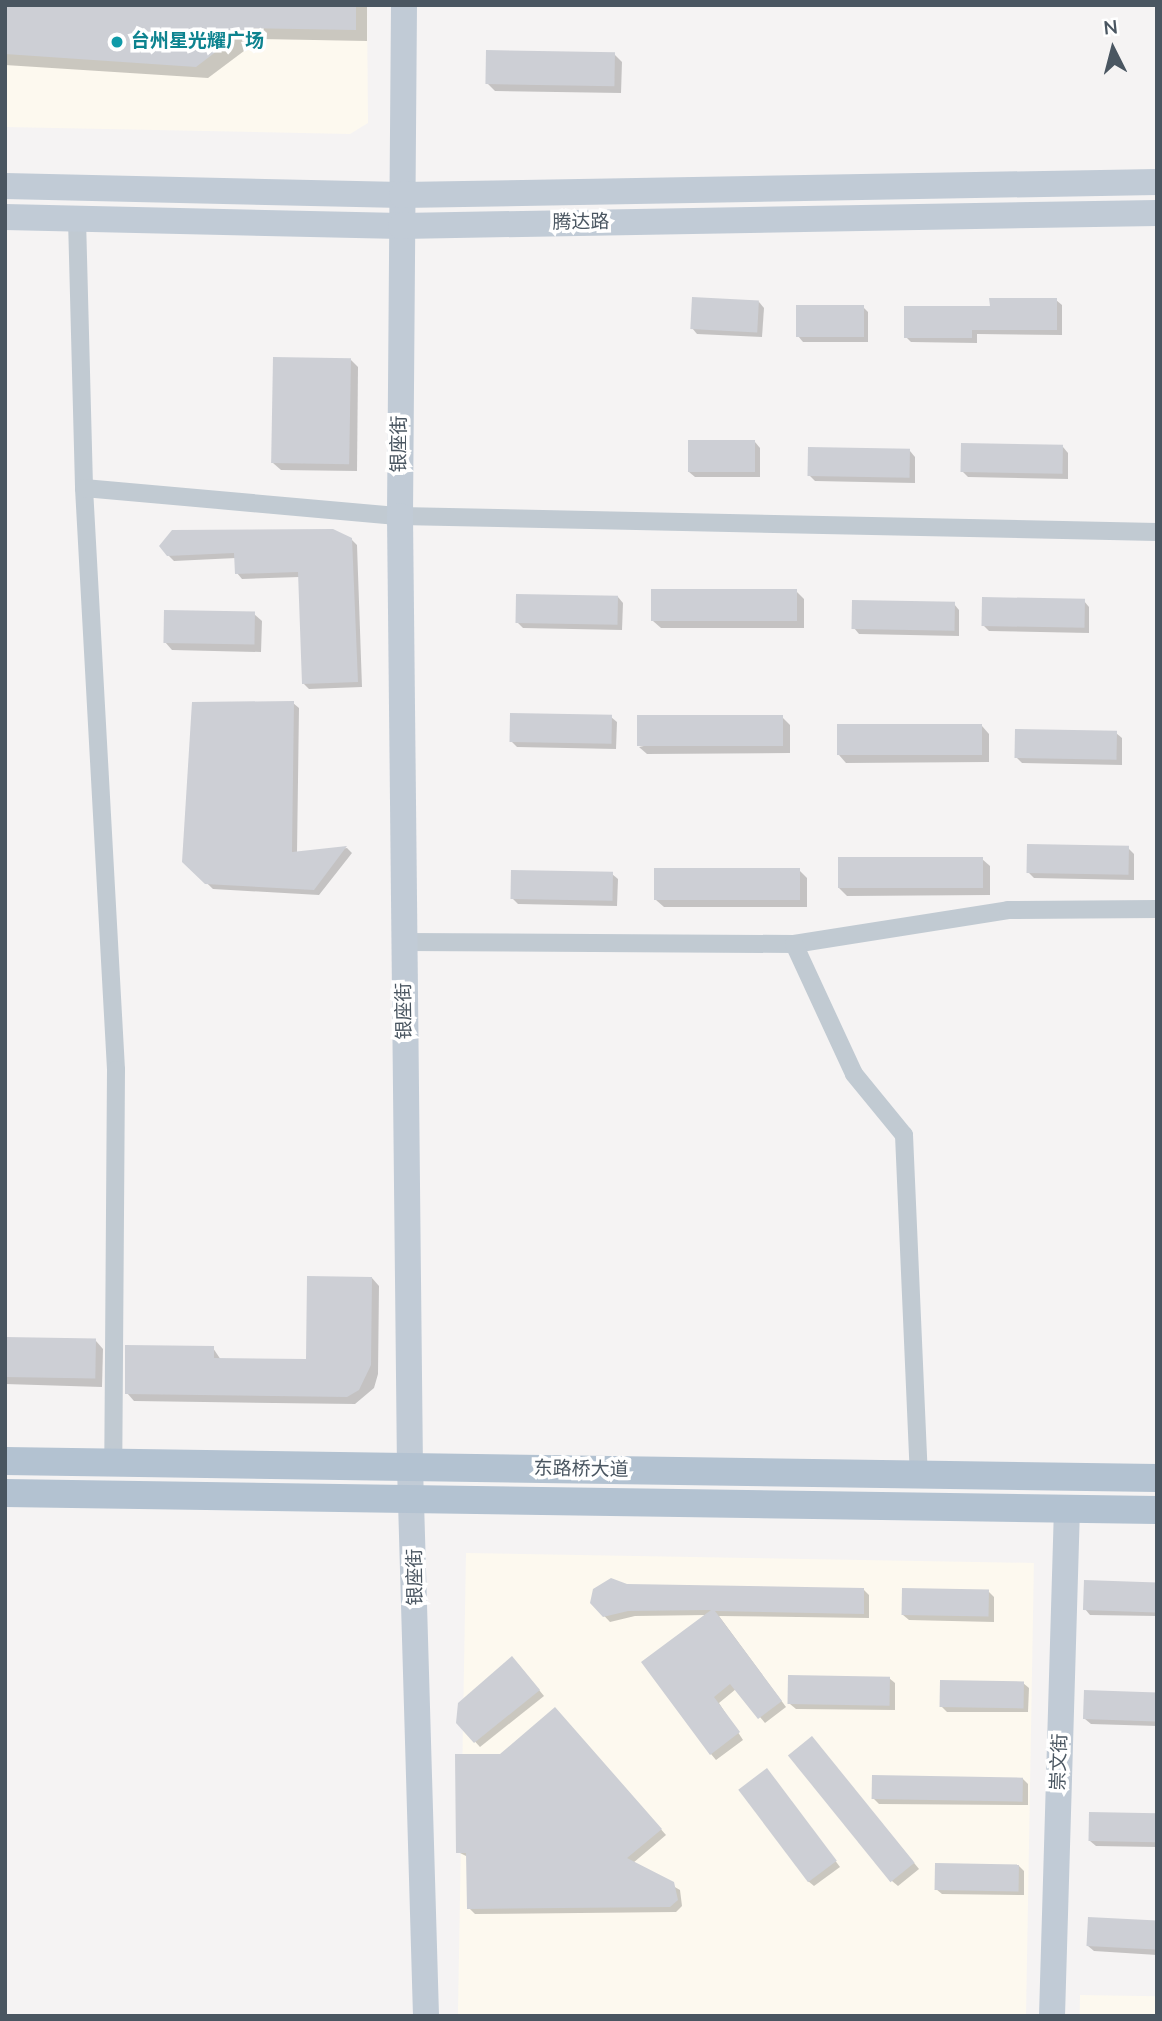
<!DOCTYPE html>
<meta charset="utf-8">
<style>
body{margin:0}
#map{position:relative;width:1162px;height:2021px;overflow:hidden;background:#f5f3f3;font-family:"Nunito Sans","Noto Sans SC",sans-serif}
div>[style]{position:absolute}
.commercial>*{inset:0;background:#fdf9ef;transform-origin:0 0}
.shadow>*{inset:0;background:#0003}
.building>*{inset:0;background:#cdcfd5;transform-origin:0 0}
.street>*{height:18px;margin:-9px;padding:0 9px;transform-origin:9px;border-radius:9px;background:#c1cad2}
.secondary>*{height:26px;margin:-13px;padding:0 13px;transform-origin:13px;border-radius:13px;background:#c1cbd6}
.primary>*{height:28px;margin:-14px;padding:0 14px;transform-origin:14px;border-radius:14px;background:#b3c2d1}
.dots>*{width:19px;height:19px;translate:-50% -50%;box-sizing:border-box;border:4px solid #fff;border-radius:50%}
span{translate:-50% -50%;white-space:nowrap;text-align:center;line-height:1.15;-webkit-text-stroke:7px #fff;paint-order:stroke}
.culture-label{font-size:19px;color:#0d838f;font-weight:700}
.left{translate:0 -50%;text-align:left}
.street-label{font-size:19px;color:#4a5661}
.frame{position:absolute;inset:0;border:7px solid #4a5661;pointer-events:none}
.north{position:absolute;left:1078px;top:14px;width:70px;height:70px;-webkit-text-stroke:5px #fff;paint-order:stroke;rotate:354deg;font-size:19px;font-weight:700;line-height:28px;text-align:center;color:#4a5661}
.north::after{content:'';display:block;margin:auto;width:24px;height:32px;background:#4a5661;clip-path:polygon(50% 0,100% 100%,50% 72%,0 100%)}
</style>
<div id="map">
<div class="commercial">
<i style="clip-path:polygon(5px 5px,367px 5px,368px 123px,350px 134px,5px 127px)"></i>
<i style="left:466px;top:1553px;width:568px;height:463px;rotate:1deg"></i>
<i style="left:1080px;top:1995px;width:77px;height:21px;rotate:1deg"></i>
</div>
<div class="shadow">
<i style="clip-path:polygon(5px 5px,367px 5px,367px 41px,260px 39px,208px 78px,5px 65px)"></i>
<i style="clip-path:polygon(614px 54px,622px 62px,621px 93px,495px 91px,487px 83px)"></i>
<i style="clip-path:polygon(1056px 300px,1062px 305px,1062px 335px,977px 334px,977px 343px,911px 342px,906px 337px,991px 308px)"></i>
<i style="clip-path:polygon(759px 302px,764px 308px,762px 337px,697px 334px,692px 328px)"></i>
<i style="clip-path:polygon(863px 307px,868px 312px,868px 342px,803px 342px,798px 336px)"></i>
<i style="clip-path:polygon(351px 360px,358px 367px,357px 471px,281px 470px,273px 463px)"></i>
<i style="clip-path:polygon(755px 442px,760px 448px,760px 477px,695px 477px,689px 472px)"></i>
<i style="clip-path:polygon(1063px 447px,1068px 453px,1068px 479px,968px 477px,963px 472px)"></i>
<i style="clip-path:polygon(910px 451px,915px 457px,915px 483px,815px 481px,810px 476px)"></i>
<i style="clip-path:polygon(351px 539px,357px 545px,362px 687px,309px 689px,303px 683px,299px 577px,242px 579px,237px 573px,236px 558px,174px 561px,168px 555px)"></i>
<i style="clip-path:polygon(796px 591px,804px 599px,804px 628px,661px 628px,653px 621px)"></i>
<i style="clip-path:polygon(618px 597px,623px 603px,622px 630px,523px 628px,517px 622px)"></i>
<i style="clip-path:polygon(1084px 601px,1089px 607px,1089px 633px,989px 631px,984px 626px)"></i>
<i style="clip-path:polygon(954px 604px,959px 610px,959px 636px,859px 634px,854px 628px)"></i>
<i style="clip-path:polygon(254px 614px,262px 621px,261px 652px,172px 650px,165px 642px)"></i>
<i style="clip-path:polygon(293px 703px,299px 708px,297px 854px,347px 848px,352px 853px,319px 895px,213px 889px,184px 861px)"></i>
<i style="clip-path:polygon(611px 717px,617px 722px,616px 749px,517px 747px,511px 741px)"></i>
<i style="clip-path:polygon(782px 717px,790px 725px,790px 753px,647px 754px,639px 747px)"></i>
<i style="clip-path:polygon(982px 726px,989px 734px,989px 762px,846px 763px,839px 755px)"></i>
<i style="clip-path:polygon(1116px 733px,1122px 738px,1122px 765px,1022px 763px,1016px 757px)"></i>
<i style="clip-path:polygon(1128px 848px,1134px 854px,1134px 880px,1034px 878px,1028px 872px)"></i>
<i style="clip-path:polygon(982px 859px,990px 866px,990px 895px,847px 896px,839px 888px)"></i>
<i style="clip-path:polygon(799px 870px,807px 878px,807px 907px,664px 907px,656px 900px)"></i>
<i style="clip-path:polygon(612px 874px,618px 879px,617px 906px,518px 904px,512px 898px)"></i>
<i style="clip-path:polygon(372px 1278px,379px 1286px,378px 1374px,374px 1388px,355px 1404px,134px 1401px,127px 1393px,213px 1348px,221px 1360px,308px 1361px)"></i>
<i style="clip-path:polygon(5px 1339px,96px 1341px,103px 1349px,102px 1387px,5px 1384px)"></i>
<i style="clip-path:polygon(1157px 1584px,1157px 1616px,1090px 1615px,1085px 1609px)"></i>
<i style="clip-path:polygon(626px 1585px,864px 1590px,869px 1595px,869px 1618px,719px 1616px,786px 1707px,765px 1723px,736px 1689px,719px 1703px,743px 1740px,716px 1760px,711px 1754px,707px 1615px,635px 1616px,610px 1622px,592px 1603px)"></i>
<i style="clip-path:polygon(989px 1592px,994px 1597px,994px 1622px,909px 1620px,903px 1615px)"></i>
<i style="clip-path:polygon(518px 1664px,544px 1696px,480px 1747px,458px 1723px)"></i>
<i style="clip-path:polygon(889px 1678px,895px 1683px,895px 1710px,796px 1709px,790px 1704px)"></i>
<i style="clip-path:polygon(1023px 1683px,1029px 1688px,1028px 1712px,947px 1712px,941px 1706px)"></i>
<i style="clip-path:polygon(1157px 1693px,1157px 1726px,1091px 1724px,1085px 1719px)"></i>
<i style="clip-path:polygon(560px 1714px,666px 1835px,633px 1863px,680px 1890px,682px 1906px,676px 1912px,475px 1914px,469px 1908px,468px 1857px,458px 1852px,501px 1756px)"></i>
<i style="clip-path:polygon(817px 1744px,919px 1869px,898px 1886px,892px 1881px)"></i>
<i style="clip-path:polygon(772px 1776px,840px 1867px,814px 1886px,808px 1881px)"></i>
<i style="clip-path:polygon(1022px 1778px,1028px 1784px,1028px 1805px,879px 1804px,873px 1798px)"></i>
<i style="clip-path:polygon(1157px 1815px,1157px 1847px,1096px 1846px,1090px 1841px)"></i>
<i style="clip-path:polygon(1018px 1865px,1024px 1871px,1024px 1895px,942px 1894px,936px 1889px)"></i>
<i style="clip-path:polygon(1157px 1923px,1157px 1955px,1094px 1951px,1088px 1946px)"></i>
</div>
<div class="building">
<i style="clip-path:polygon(5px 5px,356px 5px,356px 30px,247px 28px,196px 67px,5px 54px)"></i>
<i style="left:486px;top:50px;width:129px;height:34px;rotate:1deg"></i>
<i style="left:692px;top:297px;width:67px;height:32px;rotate:3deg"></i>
<i style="clip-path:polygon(989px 298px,1057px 298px,1057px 330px,972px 330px,972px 338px,904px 338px,904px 306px,990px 306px)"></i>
<i style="left:796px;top:305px;width:68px;height:32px"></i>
<i style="left:273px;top:357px;width:78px;height:106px;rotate:1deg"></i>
<i style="left:688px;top:440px;width:67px;height:32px"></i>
<i style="left:961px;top:443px;width:102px;height:29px;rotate:1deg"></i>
<i style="left:808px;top:447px;width:102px;height:29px;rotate:1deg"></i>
<i style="clip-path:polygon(333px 529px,352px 538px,358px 682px,302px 684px,298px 572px,235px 574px,234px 553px,167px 556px,159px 546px,172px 530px)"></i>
<i style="left:797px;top:589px;width:32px;height:146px;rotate:90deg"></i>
<i style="left:516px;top:594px;width:102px;height:29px;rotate:1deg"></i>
<i style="left:982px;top:597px;width:103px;height:29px;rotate:1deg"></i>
<i style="left:852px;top:600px;width:103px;height:29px;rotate:1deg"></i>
<i style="left:164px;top:610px;width:91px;height:33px;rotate:1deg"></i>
<i style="clip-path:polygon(294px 701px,292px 852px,347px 846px,314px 890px,205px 884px,182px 862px,192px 702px)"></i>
<i style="left:510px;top:713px;width:102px;height:29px;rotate:1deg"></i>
<i style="left:783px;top:715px;width:31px;height:146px;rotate:90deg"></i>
<i style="left:982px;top:724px;width:31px;height:145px;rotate:90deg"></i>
<i style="left:1015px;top:729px;width:102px;height:29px;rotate:1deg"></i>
<i style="left:1027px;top:844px;width:102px;height:29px;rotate:1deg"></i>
<i style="left:983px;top:857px;width:31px;height:145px;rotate:90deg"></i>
<i style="left:800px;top:868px;width:32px;height:146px;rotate:90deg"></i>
<i style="left:511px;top:870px;width:102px;height:29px;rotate:1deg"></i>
<i style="clip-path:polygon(307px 1276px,372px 1277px,371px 1365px,359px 1390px,347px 1397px,125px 1394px,125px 1345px,214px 1346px,214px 1358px,306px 1359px)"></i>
<i style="left:5px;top:1337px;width:91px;height:40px;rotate:1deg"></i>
<i style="clip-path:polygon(611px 1578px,627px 1584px,864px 1588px,864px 1614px,715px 1611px,782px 1701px,758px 1719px,730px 1684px,714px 1697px,740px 1732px,710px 1755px,641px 1662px,711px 1610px,628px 1611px,603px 1617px,590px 1603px,593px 1589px)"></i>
<i style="left:1084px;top:1580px;width:73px;height:30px;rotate:2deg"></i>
<i style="left:902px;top:1588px;width:87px;height:27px;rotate:1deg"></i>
<i style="clip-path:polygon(512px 1656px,540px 1690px,474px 1743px,456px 1723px,458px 1703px)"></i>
<i style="left:788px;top:1675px;width:102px;height:29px;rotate:1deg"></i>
<i style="left:940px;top:1680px;width:84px;height:27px;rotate:1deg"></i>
<i style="left:1084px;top:1690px;width:73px;height:29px;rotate:2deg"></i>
<i style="clip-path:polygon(555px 1707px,662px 1829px,627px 1858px,674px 1882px,678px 1900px,670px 1907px,467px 1909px,466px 1853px,456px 1853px,455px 1754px,500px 1754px)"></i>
<i style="left:812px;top:1736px;width:163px;height:31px;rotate:51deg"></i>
<i style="left:767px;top:1768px;width:116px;height:36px;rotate:53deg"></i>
<i style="left:872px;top:1775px;width:151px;height:24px;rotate:1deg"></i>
<i style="left:1089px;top:1812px;width:68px;height:29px;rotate:1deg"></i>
<i style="left:935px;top:1863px;width:84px;height:27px;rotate:1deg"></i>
<i style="left:1088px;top:1917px;width:69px;height:29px;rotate:3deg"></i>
</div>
<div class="street">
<i style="left:77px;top:219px;width:269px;rotate:88.5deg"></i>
<i style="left:84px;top:488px;width:583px;rotate:86.85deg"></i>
<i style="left:116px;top:1070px;width:393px;rotate:90.4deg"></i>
<i style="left:84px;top:488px;width:317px;rotate:5.1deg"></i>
<i style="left:400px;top:516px;width:757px;rotate:1.21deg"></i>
<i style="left:404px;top:942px;width:390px;rotate:0.3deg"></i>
<i style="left:794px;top:944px;width:217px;rotate:-9deg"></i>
<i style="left:1008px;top:910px;width:149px;rotate:-0.4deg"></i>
<i style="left:794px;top:944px;width:143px;rotate:65.2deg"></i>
<i style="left:854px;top:1074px;width:79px;rotate:50.7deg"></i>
<i style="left:904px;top:1135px;width:340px;rotate:87.5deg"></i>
</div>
<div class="secondary">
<i style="left:404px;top:5px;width:511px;rotate:90.45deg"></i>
<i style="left:400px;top:516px;width:951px;rotate:89.4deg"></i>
<i style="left:410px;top:1467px;width:549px;rotate:88.33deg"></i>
<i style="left:5px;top:186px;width:397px;rotate:1.3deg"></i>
<i style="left:402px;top:195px;width:755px;rotate:-0.99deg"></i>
<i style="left:5px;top:217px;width:396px;rotate:1.3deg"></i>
<i style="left:401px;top:226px;width:756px;rotate:-0.99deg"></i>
<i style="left:1052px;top:2016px;width:507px;rotate:-88.31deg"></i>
</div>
<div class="primary">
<i style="left:5px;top:1461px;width:1152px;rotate:0.85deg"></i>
<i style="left:5px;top:1493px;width:1152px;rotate:0.85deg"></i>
</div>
<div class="dots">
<i style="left:117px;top:42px;background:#0f9aa8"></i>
</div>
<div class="culture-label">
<span class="left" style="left:131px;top:42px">台州星光耀广场</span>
</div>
<div class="street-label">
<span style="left:581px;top:223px;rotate:-1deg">腾达路</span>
<span style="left:400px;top:444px;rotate:-90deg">银座街</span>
<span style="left:405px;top:1011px;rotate:-91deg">银座街</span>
<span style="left:581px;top:1470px;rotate:1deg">东路桥大道</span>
<span style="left:416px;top:1577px;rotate:-91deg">银座街</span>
<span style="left:1060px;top:1762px;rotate:-88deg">崇文街</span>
</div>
<div class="frame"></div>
<div class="north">N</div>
</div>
